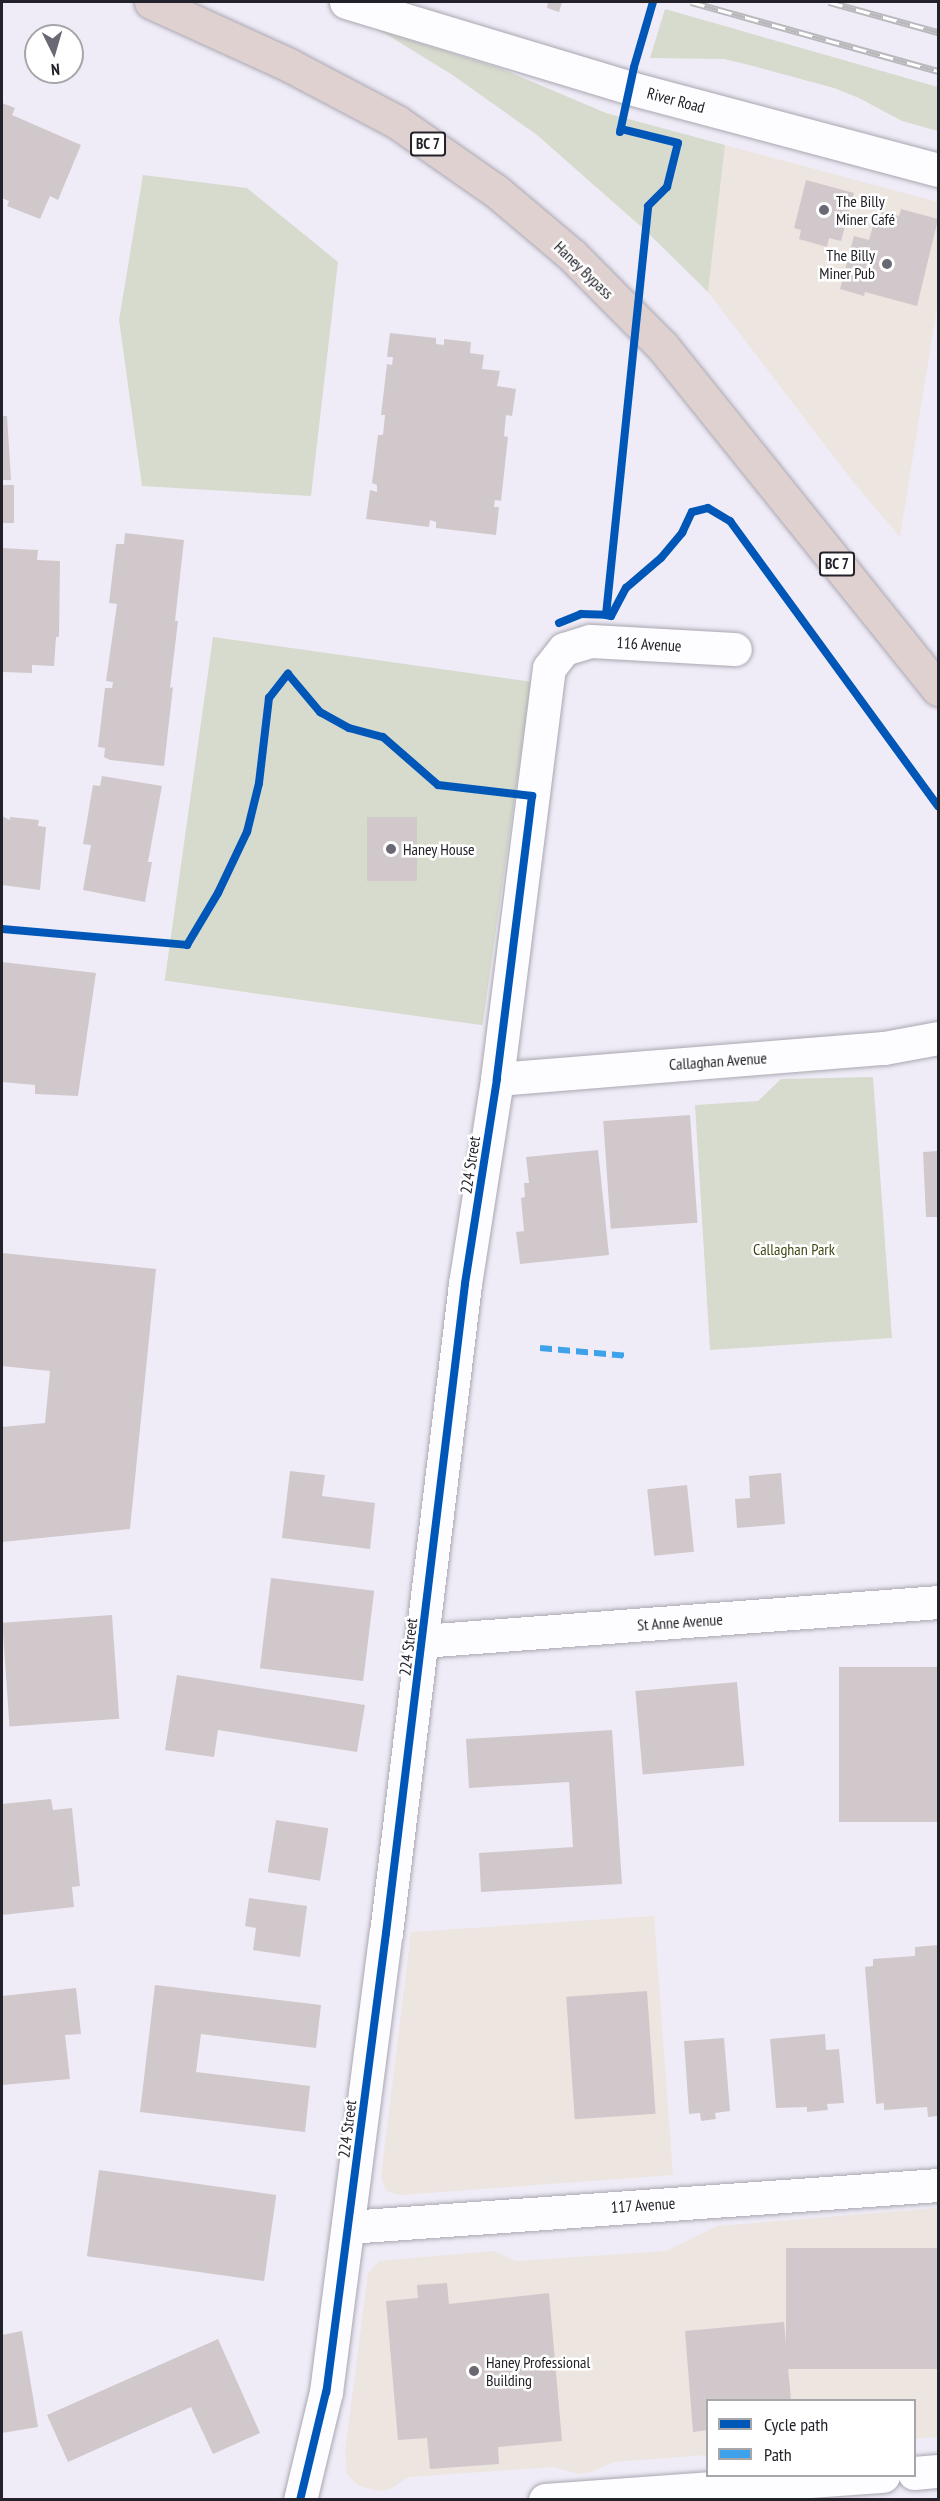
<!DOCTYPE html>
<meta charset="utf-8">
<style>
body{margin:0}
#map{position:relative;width:940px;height:2501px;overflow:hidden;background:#efecf7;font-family:"PT Sans Narrow",sans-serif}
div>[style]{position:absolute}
.commercial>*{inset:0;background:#ede5df}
.green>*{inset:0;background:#d7dbcd;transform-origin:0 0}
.building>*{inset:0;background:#d1c8cc;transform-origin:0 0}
.roads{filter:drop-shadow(0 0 2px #aaa7b1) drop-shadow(0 0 2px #aaa7b1)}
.minor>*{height:33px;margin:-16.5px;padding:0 16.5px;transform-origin:16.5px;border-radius:16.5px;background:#fdfcfe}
.highway>*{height:33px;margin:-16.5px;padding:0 16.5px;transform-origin:16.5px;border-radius:16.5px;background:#dfd1cf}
.rail>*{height:7px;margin-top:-3.5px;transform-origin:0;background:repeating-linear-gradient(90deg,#fff 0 14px,#b9b9bc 0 28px);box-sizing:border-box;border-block:2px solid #b9b9bc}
.quiet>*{height:6px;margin-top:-3px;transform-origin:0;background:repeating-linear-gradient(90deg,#3ea2eb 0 12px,transparent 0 18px)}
.cycleway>*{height:8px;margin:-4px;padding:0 4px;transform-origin:4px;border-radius:4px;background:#0057b8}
.dots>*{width:16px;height:16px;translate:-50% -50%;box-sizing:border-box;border:3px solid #fff;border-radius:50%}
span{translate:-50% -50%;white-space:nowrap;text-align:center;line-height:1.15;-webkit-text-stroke:5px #fff;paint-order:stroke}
.shield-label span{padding:2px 4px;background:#fff;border:2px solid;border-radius:4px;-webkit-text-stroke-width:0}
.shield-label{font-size:15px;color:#23212a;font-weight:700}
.street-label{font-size:16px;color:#23212a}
.poi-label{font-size:16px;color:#23212a}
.left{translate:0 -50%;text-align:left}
.right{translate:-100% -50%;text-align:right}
.park-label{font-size:16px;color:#3e4912}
.frame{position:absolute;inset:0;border:3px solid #23212a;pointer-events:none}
.legend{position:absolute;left:706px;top:2399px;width:210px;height:78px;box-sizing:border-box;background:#fff;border:2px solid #a7a6aa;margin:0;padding:8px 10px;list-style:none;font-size:18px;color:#23212a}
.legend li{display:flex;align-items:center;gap:12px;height:30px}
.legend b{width:30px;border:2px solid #a7a6aa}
.north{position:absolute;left:24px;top:24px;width:60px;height:60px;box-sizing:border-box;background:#fff;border:2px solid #a7a6aa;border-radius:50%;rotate:175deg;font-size:16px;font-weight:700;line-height:24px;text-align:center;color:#23212a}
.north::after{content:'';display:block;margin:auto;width:21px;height:27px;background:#6a6872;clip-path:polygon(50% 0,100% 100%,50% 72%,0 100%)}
</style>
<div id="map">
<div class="commercial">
<i style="clip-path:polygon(725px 145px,938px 202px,938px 301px,900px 537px,854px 483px,708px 292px)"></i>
<i style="clip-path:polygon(654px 1916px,673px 2175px,400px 2195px,386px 2191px,381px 2176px,411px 1932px)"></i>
<i style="clip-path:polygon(938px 2208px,938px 2437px,915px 2439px,914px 2400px,708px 2400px,707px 2455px,613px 2462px,592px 2472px,578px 2474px,554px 2467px,409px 2477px,390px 2489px,378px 2491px,359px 2486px,347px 2474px,345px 2452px,368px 2273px,379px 2261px,493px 2251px,516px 2261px,666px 2251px,717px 2226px)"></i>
</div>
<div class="green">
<i style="clip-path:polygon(665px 9px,938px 87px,938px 131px,902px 121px,859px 98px,834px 88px,753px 66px,724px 59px,650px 58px)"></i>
<i style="clip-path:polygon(381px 31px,502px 69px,606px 113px,725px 145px,708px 292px,646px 231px,537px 135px,451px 74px)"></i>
<i style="clip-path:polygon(143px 175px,247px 188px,338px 262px,311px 496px,142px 486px,119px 320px)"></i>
<i style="left:213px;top:637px;width:321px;height:347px;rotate:8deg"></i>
<i style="clip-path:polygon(873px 1077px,892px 1338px,710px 1350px,695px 1105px,758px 1101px,781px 1079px)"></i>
</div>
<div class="building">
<i style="clip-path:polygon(548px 2px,562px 2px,559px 12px,547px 8px)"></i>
<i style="clip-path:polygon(2px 103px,15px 108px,12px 115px,81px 145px,58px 200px,50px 196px,40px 219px,7px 206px,9px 201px,2px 198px)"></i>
<i style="clip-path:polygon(806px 180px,854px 193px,841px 241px,829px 238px,827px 247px,799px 239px,801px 230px,794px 228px)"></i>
<i style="clip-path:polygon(901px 209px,938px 219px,917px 306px,865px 292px,864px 296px,840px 289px,854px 236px,869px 240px,877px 211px,899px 216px)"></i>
<i style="clip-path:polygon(390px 333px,436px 338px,436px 344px,444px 345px,444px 339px,471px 342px,470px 353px,484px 355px,482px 369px,500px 371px,497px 386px,516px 389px,512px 416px,506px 415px,504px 436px,508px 437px,501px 501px,495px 500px,494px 507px,499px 507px,496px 535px,436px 528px,436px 522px,430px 520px,429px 527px,366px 519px,370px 490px,377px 492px,377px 485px,372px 483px,378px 435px,383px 435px,385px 415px,381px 415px,387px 364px,392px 365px,393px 357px,387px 357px)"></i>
<i style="clip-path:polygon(2px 416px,7px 416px,11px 480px,2px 480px)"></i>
<i style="left:2px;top:485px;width:12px;height:38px"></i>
<i style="clip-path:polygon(125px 533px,184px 540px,175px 621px,178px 621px,170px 688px,173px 687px,164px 766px,110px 760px,104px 757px,105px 748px,98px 747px,105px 688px,112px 688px,113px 682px,106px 681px,117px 604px,109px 603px,116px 544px,124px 544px)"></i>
<i style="clip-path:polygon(2px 548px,38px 550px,37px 560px,60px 561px,59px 637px,56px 637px,54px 666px,32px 665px,32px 673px,2px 672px)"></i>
<i style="clip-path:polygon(102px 776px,162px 786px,148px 862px,152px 862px,145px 902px,83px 890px,91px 845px,83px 844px,93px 785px,100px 786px)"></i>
<i style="clip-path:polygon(2px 816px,10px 820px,10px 817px,39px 820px,38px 826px,46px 827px,40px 890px,2px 885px)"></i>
<i style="left:367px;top:817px;width:50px;height:64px"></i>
<i style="clip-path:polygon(2px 962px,96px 973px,78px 1096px,35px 1094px,35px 1085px,2px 1082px)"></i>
<i style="left:690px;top:1115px;width:108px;height:87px;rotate:86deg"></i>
<i style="clip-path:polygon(598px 1150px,609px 1255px,520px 1264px,516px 1232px,524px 1231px,521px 1198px,525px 1197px,524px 1183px,529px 1183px,526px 1157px)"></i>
<i style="clip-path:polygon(938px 1151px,938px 1217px,926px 1217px,923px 1152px)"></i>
<i style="clip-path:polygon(2px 1253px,156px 1269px,130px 1529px,2px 1542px,2px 1427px,45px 1423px,50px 1371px,2px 1366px)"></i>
<i style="clip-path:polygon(290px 1471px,325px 1475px,322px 1496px,375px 1503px,370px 1549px,282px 1538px)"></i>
<i style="clip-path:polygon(781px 1473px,785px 1524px,737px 1528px,735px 1499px,750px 1498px,749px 1476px)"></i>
<i style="left:687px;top:1485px;width:67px;height:40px;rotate:84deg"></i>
<i style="left:271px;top:1578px;width:104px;height:91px;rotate:7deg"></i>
<i style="left:112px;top:1615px;width:104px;height:110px;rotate:86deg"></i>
<i style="left:938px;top:1667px;width:155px;height:99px;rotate:90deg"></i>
<i style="clip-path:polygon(177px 1675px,365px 1705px,357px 1752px,218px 1730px,214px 1757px,165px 1750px)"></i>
<i style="left:737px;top:1682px;width:84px;height:102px;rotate:85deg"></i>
<i style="clip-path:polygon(612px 1730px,622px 1884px,481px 1892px,479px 1853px,573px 1847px,569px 1782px,469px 1788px,466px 1739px)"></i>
<i style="clip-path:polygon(51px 1799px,53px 1810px,72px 1808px,80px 1886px,72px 1887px,74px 1907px,2px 1915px,2px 1804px)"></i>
<i style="left:276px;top:1820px;width:53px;height:53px;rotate:9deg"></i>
<i style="clip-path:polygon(249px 1898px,307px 1906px,300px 1957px,253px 1950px,256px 1928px,245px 1926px)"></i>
<i style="clip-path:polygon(938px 1945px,938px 2116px,928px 2117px,927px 2107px,884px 2110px,884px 2103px,876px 2104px,865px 1967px,873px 1966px,873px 1959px,915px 1956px,915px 1947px)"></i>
<i style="clip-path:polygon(155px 1985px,321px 2005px,316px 2048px,201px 2034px,196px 2072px,310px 2086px,305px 2132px,140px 2112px)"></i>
<i style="clip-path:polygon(76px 1988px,81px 2034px,65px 2035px,70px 2079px,2px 2085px,2px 1996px)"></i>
<i style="left:647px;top:1991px;width:123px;height:81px;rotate:86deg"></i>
<i style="clip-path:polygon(825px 2034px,826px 2050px,839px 2049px,844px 2103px,827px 2104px,828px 2110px,807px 2112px,807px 2107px,776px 2108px,770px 2039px)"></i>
<i style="clip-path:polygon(724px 2038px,730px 2111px,715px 2113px,716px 2119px,701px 2121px,700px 2113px,689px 2114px,684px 2041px)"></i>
<i style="left:99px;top:2170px;width:179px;height:87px;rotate:8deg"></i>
<i style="left:938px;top:2248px;width:121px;height:152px;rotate:90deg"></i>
<i style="clip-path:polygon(447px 2283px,449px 2304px,549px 2293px,562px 2441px,498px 2447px,499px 2464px,430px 2469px,427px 2438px,398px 2440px,386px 2301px,418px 2298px,417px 2285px)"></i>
<i style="clip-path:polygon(784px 2322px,791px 2400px,708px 2400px,708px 2430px,693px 2432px,685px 2331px)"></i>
<i style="clip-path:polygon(22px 2331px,38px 2427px,2px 2433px,2px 2335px)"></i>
<i style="clip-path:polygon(218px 2339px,260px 2433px,213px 2454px,191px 2407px,68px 2462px,47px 2415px)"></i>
</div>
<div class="roads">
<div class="minor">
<i style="left:346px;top:2px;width:297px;rotate:16.8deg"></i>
<i style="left:630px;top:88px;width:319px;rotate:14.9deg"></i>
<i style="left:497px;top:1079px;width:388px;rotate:-4.6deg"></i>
<i style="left:884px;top:1048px;width:55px;rotate:-10.5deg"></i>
<i style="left:422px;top:1641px;width:517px;rotate:-4.32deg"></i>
<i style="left:348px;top:2227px;width:591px;rotate:-4.07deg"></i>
<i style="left:914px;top:2473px;width:24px;rotate:-5deg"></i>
<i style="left:300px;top:2500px;width:111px;rotate:-76.5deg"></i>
<i style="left:326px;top:2392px;width:463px;rotate:-82.6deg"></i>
<i style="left:386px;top:1933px;width:654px;rotate:-83.06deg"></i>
<i style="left:465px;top:1284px;width:207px;rotate:-81.1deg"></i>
<i style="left:497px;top:1079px;width:414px;rotate:-82.8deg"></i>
<i style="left:549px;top:668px;width:24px;rotate:-52deg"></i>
<i style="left:564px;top:649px;width:27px;rotate:-17deg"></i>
<i style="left:590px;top:641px;width:145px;rotate:3.2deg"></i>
<i style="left:545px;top:2500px;width:339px;rotate:-4.1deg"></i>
</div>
<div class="highway">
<i style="left:151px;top:2px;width:152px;rotate:24.5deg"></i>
<i style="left:289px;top:65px;width:122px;rotate:27.8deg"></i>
<i style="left:397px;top:122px;width:121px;rotate:34.9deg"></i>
<i style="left:496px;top:191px;width:99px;rotate:40.1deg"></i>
<i style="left:572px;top:255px;width:129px;rotate:45.3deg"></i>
<i style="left:663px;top:347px;width:439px;rotate:51.2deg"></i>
</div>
</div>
<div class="rail">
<i style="left:691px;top:2px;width:256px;rotate:15.6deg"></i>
<i style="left:829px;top:2px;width:113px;rotate:15.4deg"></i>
</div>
<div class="quiet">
<i style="left:540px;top:1348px;width:89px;rotate:5.1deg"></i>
</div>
<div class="cycleway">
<i style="left:620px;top:132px;width:66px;rotate:-77.8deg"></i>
<i style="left:634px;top:67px;width:68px;rotate:-73.7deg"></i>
<i style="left:606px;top:615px;width:5px;rotate:11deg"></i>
<i style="left:611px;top:616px;width:32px;rotate:-62deg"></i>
<i style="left:626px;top:588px;width:46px;rotate:-40.6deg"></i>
<i style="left:661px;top:558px;width:33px;rotate:-50deg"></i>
<i style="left:682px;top:533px;width:23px;rotate:-65deg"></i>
<i style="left:692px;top:512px;width:16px;rotate:-14deg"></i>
<i style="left:708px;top:508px;width:26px;rotate:31deg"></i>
<i style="left:730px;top:521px;width:353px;rotate:53.9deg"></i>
<i style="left:559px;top:623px;width:24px;rotate:-22deg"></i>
<i style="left:581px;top:614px;width:25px;rotate:2deg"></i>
<i style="left:606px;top:615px;width:411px;rotate:-84.1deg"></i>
<i style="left:648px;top:206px;width:27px;rotate:-45deg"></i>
<i style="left:667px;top:187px;width:45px;rotate:-76deg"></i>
<i style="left:678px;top:143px;width:59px;rotate:-166.2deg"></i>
<i style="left:2px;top:929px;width:186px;rotate:4.9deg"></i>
<i style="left:187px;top:945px;width:61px;rotate:-59.2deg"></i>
<i style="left:218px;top:893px;width:68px;rotate:-64.6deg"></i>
<i style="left:247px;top:832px;width:50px;rotate:-76.2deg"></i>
<i style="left:259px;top:783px;width:86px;rotate:-83.3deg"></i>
<i style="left:269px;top:698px;width:31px;rotate:-52deg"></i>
<i style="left:288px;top:674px;width:50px;rotate:49.9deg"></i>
<i style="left:320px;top:712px;width:33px;rotate:29deg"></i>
<i style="left:349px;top:728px;width:35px;rotate:15deg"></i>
<i style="left:383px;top:737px;width:73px;rotate:41.1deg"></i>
<i style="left:438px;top:785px;width:95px;rotate:6.7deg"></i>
<i style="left:532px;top:796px;width:285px;rotate:97.1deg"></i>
<i style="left:497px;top:1079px;width:207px;rotate:98.9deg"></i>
<i style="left:465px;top:1284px;width:654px;rotate:96.94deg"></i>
<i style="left:386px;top:1933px;width:463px;rotate:97.4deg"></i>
<i style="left:326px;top:2392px;width:111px;rotate:103.5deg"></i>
</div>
<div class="dots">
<i style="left:824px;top:210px;background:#6a6872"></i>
<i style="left:887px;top:264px;background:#6a6872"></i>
<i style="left:391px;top:849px;background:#6a6872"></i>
<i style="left:474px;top:2371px;background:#6a6872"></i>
</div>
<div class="shield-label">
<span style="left:428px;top:144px">BC 7</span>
<span style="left:837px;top:564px">BC 7</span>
</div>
<div class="street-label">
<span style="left:676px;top:100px;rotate:15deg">River Road</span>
<span style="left:584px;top:270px;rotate:44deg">Haney Bypass</span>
<span style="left:649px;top:644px;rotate:3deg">116 Avenue</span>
<span style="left:718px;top:1061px;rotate:-4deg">Callaghan Avenue</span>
<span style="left:470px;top:1165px;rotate:-81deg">224 Street</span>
<span style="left:680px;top:1622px;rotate:-4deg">St Anne Avenue</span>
<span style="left:408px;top:1647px;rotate:-83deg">224 Street</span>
<span style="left:347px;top:2129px;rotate:-83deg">224 Street</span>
<span style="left:643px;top:2205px;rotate:-4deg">117 Avenue</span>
</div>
<div class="poi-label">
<span class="left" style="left:836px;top:210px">The Billy<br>Miner Café</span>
<span class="right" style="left:875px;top:264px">The Billy<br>Miner Pub</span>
<span class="left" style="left:403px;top:849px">Haney House</span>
<span class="left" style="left:486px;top:2371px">Haney Professional<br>Building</span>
</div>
<div class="park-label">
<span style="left:794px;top:1249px">Callaghan Park</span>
</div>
<div class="frame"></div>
<ul class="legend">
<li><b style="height:8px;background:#0057b8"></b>Cycle path</li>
<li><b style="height:8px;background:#3ea2eb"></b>Path</li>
</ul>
<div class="north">N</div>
</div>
